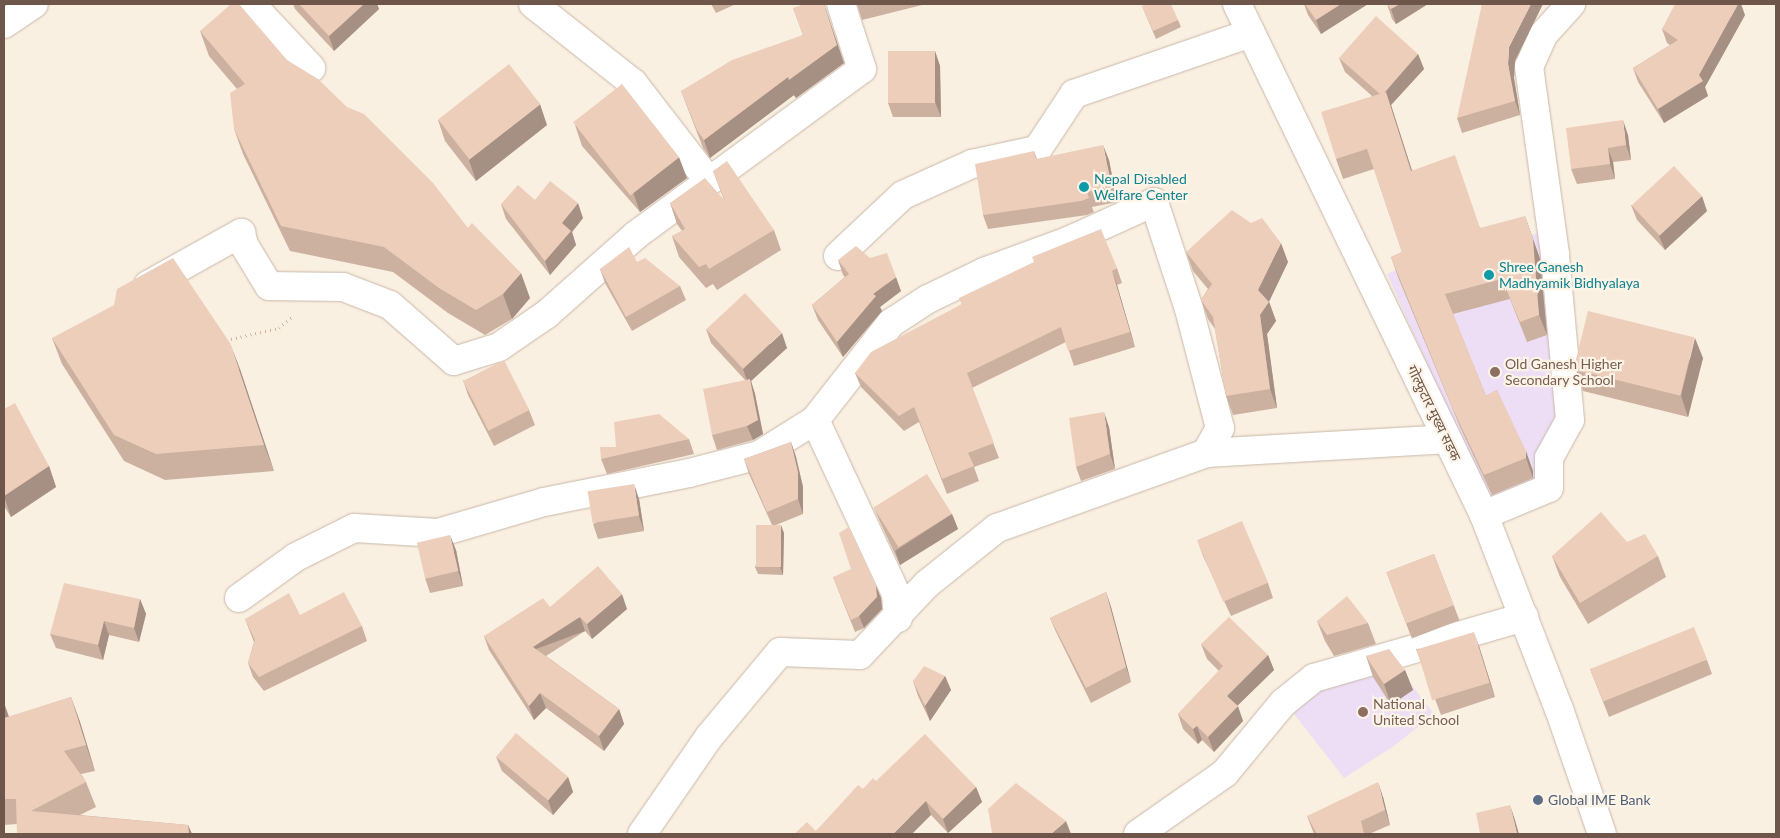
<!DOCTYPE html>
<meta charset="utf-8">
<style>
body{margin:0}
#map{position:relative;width:1780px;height:838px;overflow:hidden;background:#faf0e1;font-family:Lato,"Noto Sans Devanagari",sans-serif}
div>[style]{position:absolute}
.education>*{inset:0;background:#eddef6}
.path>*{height:3px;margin-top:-1.5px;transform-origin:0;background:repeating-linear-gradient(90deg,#d1b29f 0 1px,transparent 0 5px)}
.roads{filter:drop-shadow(0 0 1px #c9b7a9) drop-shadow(0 0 1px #c9b7a9)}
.minor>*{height:28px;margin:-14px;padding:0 14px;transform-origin:14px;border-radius:14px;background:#fff}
.secondary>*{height:28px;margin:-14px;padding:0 14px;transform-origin:14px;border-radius:14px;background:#fff}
.wall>*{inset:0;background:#ccb1a1;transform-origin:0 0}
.shaded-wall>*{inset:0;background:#a69083;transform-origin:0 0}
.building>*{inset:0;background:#edcebb;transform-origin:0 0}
.dots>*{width:14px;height:14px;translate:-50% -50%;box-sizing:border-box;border:2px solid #fdf4e7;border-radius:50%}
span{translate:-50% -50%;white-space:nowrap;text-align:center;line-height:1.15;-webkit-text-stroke:4.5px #fdf4e7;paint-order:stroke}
.culture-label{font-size:14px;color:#0d838f}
.left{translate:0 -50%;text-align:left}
.education-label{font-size:14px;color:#785e54}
.street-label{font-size:14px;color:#6e574a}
.service-label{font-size:14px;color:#4e5e75}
.frame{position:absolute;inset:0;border:5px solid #6e574a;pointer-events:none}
</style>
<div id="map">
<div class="education">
<i style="clip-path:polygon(1541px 233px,1562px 414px,1542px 487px,1490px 505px,1387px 274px,1429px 255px)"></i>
<i style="clip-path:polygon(1381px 645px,1434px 714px,1394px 746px,1344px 778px,1291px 710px)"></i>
</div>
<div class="path">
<i style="left:226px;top:340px;width:54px;rotate:-12.8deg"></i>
<i style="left:279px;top:328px;width:17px;rotate:-40deg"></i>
</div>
<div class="roads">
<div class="minor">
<i style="left:251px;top:4px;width:88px;rotate:46.8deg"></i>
<i style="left:533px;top:4px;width:127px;rotate:38.3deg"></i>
<i style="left:633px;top:83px;width:123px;rotate:52.3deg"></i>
<i style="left:4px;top:24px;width:36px;rotate:-34deg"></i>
<i style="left:838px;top:256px;width:89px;rotate:-43.2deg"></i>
<i style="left:903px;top:195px;width:76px;rotate:-24.2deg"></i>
<i style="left:972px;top:164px;width:66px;rotate:-12.2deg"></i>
<i style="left:1037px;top:150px;width:67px;rotate:-56.5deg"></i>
<i style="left:1074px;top:94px;width:187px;rotate:-19deg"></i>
<i style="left:148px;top:285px;width:107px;rotate:-29.2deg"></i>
<i style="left:241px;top:233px;width:12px;rotate:76deg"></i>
<i style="left:244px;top:245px;width:48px;rotate:58.6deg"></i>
<i style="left:269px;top:286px;width:74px;rotate:0.8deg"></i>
<i style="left:343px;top:287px;width:50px;rotate:21deg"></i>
<i style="left:390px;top:305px;width:85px;rotate:41.2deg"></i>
<i style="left:454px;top:361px;width:47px;rotate:-17.3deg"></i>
<i style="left:499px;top:347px;width:58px;rotate:-34.5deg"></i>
<i style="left:547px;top:314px;width:119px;rotate:-41.6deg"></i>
<i style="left:636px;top:235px;width:280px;rotate:-36.3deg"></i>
<i style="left:862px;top:69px;width:68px;rotate:-107.9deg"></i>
<i style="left:815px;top:420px;width:123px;rotate:-51.9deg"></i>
<i style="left:891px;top:323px;width:44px;rotate:-33deg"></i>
<i style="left:928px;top:299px;width:62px;rotate:-25.7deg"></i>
<i style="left:984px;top:272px;width:90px;rotate:-20.3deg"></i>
<i style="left:1068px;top:241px;width:94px;rotate:-24.4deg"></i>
<i style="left:1154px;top:202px;width:113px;rotate:71.9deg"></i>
<i style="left:1189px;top:309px;width:123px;rotate:75.4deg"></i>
<i style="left:1220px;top:428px;width:29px;rotate:119deg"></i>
<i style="left:1484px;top:515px;width:70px;rotate:-22.6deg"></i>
<i style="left:1549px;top:488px;width:30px;rotate:-90deg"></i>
<i style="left:1549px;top:458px;width:43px;rotate:-61.1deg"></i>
<i style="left:1570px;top:420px;width:167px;rotate:-95.2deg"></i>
<i style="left:1555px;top:254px;width:189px;rotate:-97.9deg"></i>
<i style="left:1529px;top:67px;width:35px;rotate:-66deg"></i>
<i style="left:1543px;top:35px;width:42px;rotate:-47.9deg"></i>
<i style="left:239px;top:598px;width:70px;rotate:-35.7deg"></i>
<i style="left:296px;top:557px;width:65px;rotate:-26.6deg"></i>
<i style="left:354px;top:528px;width:84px;rotate:3.4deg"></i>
<i style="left:438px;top:533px;width:110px;rotate:-16.3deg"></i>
<i style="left:544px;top:502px;width:148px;rotate:-11.3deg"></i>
<i style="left:689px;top:473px;width:72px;rotate:-14.4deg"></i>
<i style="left:759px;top:455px;width:66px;rotate:-32deg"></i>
<i style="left:815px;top:420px;width:192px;rotate:65deg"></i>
<i style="left:896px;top:594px;width:24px;rotate:85deg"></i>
<i style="left:642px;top:834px;width:118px;rotate:-55.4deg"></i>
<i style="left:709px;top:737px;width:111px;rotate:-50.1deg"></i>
<i style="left:780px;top:652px;width:80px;rotate:2.1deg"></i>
<i style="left:860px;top:655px;width:98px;rotate:-46.7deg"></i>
<i style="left:927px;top:584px;width:90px;rotate:-38.7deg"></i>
<i style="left:997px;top:528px;width:222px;rotate:-19.7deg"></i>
<i style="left:1206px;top:453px;width:240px;rotate:-3.3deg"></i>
<i style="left:1138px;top:834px;width:106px;rotate:-35deg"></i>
<i style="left:1225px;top:773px;width:91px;rotate:-50.4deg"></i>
<i style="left:1283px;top:703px;width:40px;rotate:-39deg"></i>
<i style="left:1314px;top:678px;width:219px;rotate:-16.2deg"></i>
</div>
<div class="secondary">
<i style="left:1237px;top:4px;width:568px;rotate:64.2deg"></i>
<i style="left:1484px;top:515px;width:208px;rotate:68.9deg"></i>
<i style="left:1559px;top:709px;width:132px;rotate:71deg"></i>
</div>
</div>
<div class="wall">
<i style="clip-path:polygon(293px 4px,377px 4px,379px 9px,334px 51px,295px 9px)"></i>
<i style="clip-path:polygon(711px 4px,736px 4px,716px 13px)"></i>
<i style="clip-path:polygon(824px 4px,844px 63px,796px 98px,794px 95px,710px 158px,703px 148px,681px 91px,803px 35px,793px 8px)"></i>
<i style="clip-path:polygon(857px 4px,926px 4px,862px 20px)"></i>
<i style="clip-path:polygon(1304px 4px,1368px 4px,1321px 34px,1308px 15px)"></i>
<i style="clip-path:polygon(1387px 4px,1428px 4px,1396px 24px,1392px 19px)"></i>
<i style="clip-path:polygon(1142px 6px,1178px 20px,1181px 27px,1156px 39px)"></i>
<i style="clip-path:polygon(1745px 15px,1705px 87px,1708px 96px,1664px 123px,1638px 82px,1633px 68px,1670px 45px,1667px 43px,1662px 29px)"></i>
<i style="clip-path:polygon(200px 31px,287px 60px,468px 228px,530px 298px,512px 319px,485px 335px,448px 313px,393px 272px,290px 251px,243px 154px,234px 129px,237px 89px,209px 56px)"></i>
<i style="clip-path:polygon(935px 51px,940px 66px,941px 117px,893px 117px,888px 103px)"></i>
<i style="clip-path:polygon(1418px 54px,1424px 69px,1391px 105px,1412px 170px,1481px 228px,1532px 236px,1540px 259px,1547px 335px,1527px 342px,1510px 299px,1453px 314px,1486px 396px,1497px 390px,1533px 471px,1533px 478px,1492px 495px,1460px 427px,1398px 277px,1391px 257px,1402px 252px,1374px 169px,1343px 179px,1336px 159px,1372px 96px,1345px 72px,1339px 58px)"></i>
<i style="clip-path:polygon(1515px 61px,1514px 78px,1520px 115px,1462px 133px,1457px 118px)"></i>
<i style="clip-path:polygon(438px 120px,547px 125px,476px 181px,445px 141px)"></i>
<i style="clip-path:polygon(575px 125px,687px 178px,640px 212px,582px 146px)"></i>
<i style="clip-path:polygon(1628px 135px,1631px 160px,1613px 162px,1615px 179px,1577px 184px,1571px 169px)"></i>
<i style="clip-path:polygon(1034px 151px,1037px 159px,1109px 160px,1117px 202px,1092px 207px,1094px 212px,1087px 215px,988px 229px,983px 215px)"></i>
<i style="clip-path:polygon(713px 171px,774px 230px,781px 250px,717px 290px,713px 284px,706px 288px,679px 257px,672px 236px,682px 231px,677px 224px,670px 203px,724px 200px)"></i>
<i style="clip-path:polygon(535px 200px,583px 218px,572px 232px,576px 245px,550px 275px,506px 219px,501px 204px)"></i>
<i style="clip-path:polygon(1631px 205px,1707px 211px,1665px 250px,1637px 220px)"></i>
<i style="clip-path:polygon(1251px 223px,1288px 262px,1269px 301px,1276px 321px,1267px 334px,1277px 408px,1233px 415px,1226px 396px,1215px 329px,1208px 319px,1201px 300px,1208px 289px,1193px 271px,1186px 252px)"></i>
<i style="clip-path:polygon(838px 260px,901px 291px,880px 307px,882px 311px,843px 357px,818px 320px,812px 305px,845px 277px,843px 275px)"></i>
<i style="clip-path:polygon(637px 262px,680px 286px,686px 300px,632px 331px,605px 283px,600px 269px)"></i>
<i style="clip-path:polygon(1117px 268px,1122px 283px,1117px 285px,1135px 347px,1074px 366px,1066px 342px,972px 388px,999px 458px,974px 467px,979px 481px,947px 494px,919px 422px,904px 431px,861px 387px,855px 373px,962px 304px,959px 298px)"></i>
<i style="clip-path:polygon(706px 329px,787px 348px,751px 381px,755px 394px,763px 434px,753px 440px,717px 450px,712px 435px,745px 380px,711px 343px)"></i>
<i style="clip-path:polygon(52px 338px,240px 369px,274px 471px,165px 480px,124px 461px,62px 364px)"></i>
<i style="clip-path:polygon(1703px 358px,1688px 417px,1583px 391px,1576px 370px)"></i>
<i style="clip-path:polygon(463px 380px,529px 410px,535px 425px,494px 446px,468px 395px)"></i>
<i style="clip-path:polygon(4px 409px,49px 466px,56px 487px,11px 517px,4px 506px)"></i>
<i style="clip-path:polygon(1109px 427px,1115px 469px,1081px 481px,1076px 467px)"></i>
<i style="clip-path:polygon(689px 439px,694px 454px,607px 474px,601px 459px,616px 447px)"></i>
<i style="clip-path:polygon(791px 442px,796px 457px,803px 487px,803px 514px,776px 525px,784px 533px,783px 575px,758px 574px,755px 567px,772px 525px,749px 474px,744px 459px)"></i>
<i style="clip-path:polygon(639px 499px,644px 531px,598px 539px,593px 524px)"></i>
<i style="clip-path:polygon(874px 508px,952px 514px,958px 529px,900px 565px,880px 522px)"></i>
<i style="clip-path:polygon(1198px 542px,1268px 583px,1273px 598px,1231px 616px,1203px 556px)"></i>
<i style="clip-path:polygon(1627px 542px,1658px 556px,1666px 577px,1588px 624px,1560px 577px,1552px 556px)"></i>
<i style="clip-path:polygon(456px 550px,463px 586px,430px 593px,425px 578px)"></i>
<i style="left:1434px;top:554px;width:71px;height:51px;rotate:69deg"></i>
<i style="clip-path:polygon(833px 577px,881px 598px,882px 609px,864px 628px,855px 632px)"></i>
<i style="clip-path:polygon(1106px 592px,1111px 607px,1131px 682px,1091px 703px,1056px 632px,1050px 618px)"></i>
<i style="clip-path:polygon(140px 599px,146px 614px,139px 642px,109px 635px,103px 660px,56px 648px,50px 634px)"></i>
<i style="clip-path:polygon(550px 607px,627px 609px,592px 639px,585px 631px,546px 656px,619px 709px,624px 724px,604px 751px,546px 708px,534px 720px,489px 650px,484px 636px)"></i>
<i style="clip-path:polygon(245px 619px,362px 626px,367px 641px,264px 691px,253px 677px,248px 663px,254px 642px)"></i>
<i style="clip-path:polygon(1317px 621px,1368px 623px,1376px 644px,1334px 656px,1325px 641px)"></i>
<i style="clip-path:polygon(1201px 644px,1268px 655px,1274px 670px,1237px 706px,1243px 721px,1214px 752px,1202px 740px,1198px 744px,1183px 729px,1178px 714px,1219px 671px,1207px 659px)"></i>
<i style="clip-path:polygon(1479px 646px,1495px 697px,1441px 715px,1416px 649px)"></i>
<i style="clip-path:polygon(1366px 656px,1405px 670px,1413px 690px,1391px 705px,1373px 677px)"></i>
<i style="clip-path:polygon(1707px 660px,1712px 674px,1609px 717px,1590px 669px)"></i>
<i style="clip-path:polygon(945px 676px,951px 690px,930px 721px,918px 696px,913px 681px)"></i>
<i style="clip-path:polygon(71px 697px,80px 722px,95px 771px,81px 774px,86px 782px,96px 807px,80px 815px,188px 825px,192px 834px,17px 834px,17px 824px,4px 825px,4px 703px,9px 717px)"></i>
<i style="clip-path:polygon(496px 757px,568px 777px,573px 792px,553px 815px,502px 771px)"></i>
<i style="clip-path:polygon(876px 781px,976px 787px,982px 802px,948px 833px,931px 815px,816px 831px,863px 789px)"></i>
<i style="clip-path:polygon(1383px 797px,1390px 825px,1369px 834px,1314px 834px,1307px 816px)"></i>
</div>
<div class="shaded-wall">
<i style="clip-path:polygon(364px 4px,377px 4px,379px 9px,334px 51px,329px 36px)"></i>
<i style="clip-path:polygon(824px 4px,844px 63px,796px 98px,794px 95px,710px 158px,704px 140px,788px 77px)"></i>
<i style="clip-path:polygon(1341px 4px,1368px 4px,1321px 34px,1316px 20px)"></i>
<i style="clip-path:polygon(1400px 4px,1428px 4px,1396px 24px,1391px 9px)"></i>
<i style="clip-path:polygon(1531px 4px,1543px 4px,1515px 61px,1514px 78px,1520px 115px,1515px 101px,1508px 64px,1509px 47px)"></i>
<i style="clip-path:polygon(1738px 4px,1741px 4px,1745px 15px,1705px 87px,1708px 96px,1664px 123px,1658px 109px,1699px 75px)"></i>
<i style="clip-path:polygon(935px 51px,940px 66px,941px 117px,935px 102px)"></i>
<i style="clip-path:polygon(1418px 54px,1424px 69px,1391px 105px,1418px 190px,1382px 96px)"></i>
<i style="clip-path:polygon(540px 104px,547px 125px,476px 181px,469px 160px)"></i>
<i style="clip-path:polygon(1623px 120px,1628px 135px,1631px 160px,1626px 145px)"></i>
<i style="clip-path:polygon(1103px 145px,1109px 160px,1117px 202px,1112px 187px)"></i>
<i style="clip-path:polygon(1608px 148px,1613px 162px,1615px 179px,1610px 164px)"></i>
<i style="clip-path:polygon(679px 157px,687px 178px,640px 212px,633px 192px)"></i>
<i style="clip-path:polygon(1702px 196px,1707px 211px,1665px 250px,1659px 236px)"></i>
<i style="clip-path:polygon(578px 203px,583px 218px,572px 232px,576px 245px,550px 275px,545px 261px,562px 223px)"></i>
<i style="clip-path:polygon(1525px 216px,1540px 259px,1547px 335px,1539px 315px)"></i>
<i style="clip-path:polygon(1281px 243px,1288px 262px,1267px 306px,1269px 302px,1276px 321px,1267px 334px,1277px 408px,1270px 389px,1260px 315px,1258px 290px)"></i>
<i style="clip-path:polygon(1112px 271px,1117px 285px,1135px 347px,1130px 332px)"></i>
<i style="clip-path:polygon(521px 273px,530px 298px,512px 319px,503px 294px)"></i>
<i style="clip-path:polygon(896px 277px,901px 291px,880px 307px,882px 311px,843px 357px,837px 342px,873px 294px)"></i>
<i style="clip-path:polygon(782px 333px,787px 348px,751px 381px,755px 394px,763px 434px,753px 440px,747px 426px,748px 384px,743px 369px)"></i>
<i style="clip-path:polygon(1695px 338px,1703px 358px,1688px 417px,1681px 396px)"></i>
<i style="clip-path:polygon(230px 343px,240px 369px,274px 471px,264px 445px)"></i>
<i style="clip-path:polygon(1104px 412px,1109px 427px,1115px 469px,1110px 454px)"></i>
<i style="clip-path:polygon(791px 442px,796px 457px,803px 487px,803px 514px,798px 499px)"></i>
<i style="clip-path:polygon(1526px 451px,1533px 471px,1533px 478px,1526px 458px)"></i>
<i style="clip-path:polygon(49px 466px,56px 487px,11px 517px,4px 496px)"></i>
<i style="clip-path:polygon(634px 484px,639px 499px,644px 531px,639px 516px)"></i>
<i style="clip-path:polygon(952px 514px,958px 529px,900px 565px,895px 551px)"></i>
<i style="clip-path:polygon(781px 525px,784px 533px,783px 575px,780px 567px)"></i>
<i style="clip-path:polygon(450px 535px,456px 550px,463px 586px,458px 571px)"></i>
<i style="clip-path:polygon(876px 586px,881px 598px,882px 609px,864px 628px,859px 616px)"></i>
<i style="clip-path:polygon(1106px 592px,1111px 607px,1131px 682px,1126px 667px)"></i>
<i style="clip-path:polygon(622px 594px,627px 609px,592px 639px,587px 624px)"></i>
<i style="clip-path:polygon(140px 599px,146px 614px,139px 642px,134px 628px)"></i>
<i style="left:580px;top:617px;width:15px;height:56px;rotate:70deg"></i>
<i style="clip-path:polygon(104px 621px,109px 635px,103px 660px,98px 645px)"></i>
<i style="clip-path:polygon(1474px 632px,1479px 646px,1495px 697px,1490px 683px)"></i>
<i style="clip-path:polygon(1268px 655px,1274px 670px,1233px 710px,1227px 696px)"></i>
<i style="clip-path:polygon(1405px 670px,1413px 690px,1391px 705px,1384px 684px)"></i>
<i style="clip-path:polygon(945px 676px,951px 690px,930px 721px,925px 706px)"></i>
<i style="clip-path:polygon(540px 693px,546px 708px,534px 720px,529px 706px)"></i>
<i style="clip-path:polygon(71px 697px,80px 722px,95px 771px,86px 745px)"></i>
<i style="clip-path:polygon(4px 703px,10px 720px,4px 720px)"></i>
<i style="clip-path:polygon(1238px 706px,1243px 721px,1214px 752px,1208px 737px)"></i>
<i style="clip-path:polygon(619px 709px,624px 724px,604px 751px,599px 736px)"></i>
<i style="clip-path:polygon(1197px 726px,1202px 740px,1198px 744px,1193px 729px)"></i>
<i style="clip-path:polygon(568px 777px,573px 792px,553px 815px,548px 800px)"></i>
<i style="clip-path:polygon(1378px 782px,1383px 797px,1390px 825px,1385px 810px)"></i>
<i style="clip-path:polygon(976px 787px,982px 802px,948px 833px,943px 819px)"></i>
<i style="clip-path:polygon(926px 801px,931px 815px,912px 834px,893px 834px)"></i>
<i style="clip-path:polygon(1510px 805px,1515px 820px,1519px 834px,1517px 834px)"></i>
<i style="clip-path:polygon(1066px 821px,1071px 834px,1051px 834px)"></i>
<i style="clip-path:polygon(188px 825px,192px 834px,189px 834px)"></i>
</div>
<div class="building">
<i style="clip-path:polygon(231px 4px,239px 4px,287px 60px,318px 79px,347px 107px,364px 114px,433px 183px,468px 228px,472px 223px,521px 273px,503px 294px,476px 310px,439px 288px,384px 247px,281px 226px,234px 129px,230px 93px,245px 84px,200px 31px)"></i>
<i style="clip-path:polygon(299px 4px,364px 4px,329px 36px)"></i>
<i style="clip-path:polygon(804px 4px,824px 4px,837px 45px,789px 80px,788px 77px,704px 140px,697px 130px,681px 91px,732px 60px,803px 35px,793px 8px)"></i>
<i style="clip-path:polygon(1146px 4px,1171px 4px,1178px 20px,1153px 31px,1142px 6px)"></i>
<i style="clip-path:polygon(1305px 4px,1341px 4px,1316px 20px)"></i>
<i style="clip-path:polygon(1387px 4px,1400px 4px,1391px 9px)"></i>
<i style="clip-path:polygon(1482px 4px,1531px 4px,1509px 47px,1508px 64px,1515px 101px,1457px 118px)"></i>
<i style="clip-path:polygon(1675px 4px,1738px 4px,1699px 75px,1703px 81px,1658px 109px,1633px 68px,1678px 40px,1662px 29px)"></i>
<i style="clip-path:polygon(1376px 16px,1418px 54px,1384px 93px,1380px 94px,1339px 58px)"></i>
<i style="left:888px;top:51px;width:47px;height:52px"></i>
<i style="left:509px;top:64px;width:51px;height:90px;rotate:52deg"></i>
<i style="left:622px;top:84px;width:93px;height:62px;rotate:52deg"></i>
<i style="clip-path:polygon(1386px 92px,1411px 171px,1455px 155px,1480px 228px,1525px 216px,1533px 239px,1539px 315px,1520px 322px,1502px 279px,1445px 294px,1486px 396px,1497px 390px,1526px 451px,1526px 458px,1484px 475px,1452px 407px,1391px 257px,1402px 252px,1367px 149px,1336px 159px,1321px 112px)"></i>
<i style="clip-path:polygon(1623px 120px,1626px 145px,1608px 148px,1610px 164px,1571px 169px,1566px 128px)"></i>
<i style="clip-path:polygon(1103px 145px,1112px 187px,1087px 192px,1089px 198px,1081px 201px,983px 215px,975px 164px,1034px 151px,1036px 159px)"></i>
<i style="clip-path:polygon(727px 161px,774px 230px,709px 269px,706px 264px,699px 267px,672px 236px,685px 229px,670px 203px,705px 178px,725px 201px,713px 171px)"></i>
<i style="left:1674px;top:166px;width:41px;height:58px;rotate:47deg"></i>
<i style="clip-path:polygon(550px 181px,578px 203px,562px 223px,571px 231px,545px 261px,501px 204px,518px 185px,535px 200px)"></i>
<i style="clip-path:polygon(1232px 210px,1251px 223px,1262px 218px,1281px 243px,1258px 290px,1269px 302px,1260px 315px,1270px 389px,1226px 396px,1213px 317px,1201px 300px,1212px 284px,1186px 252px)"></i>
<i style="clip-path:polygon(1101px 229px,1117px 268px,1112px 271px,1130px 332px,1068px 351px,1061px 327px,967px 373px,994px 443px,968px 453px,974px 466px,942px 479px,914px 407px,899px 416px,855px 373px,871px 352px,962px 304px,959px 298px,1034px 262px,1032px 257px)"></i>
<i style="clip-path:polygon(856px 246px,870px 258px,887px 253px,896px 277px,873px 294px,876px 296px,837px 342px,812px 305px,849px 274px,838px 260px)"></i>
<i style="clip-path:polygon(629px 247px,637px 262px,645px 258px,680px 286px,626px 317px,600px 269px)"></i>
<i style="clip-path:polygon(173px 258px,230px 343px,264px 445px,156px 454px,114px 435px,52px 338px,114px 305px,117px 289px)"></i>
<i style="left:745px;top:293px;width:54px;height:53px;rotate:47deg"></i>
<i style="left:1588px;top:311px;width:110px;height:60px;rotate:14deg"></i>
<i style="left:504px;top:360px;width:56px;height:46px;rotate:63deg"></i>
<i style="clip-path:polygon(750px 379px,758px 420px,747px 426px,712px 435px,703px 389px)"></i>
<i style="clip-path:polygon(15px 403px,49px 466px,4px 496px,4px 409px)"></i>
<i style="clip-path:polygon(1104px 412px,1110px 454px,1076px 467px,1069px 418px)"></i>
<i style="clip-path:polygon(659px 414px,689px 439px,601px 459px,600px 447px,616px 447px,614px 422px)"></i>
<i style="clip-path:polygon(791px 442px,798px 472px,798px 499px,767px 512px,744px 459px)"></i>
<i style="left:927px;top:474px;width:47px;height:63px;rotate:58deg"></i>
<i style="left:634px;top:484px;width:32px;height:47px;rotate:81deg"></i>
<i style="clip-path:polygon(1601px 512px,1627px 542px,1645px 534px,1658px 556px,1580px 603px,1552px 556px)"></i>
<i style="left:1242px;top:521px;width:67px;height:49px;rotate:67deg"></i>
<i style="left:756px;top:525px;width:25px;height:42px"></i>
<i style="clip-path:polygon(849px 527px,876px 586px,877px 597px,859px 616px,851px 620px,833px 577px,851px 569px,839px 533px)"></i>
<i style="left:450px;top:535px;width:37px;height:34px;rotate:77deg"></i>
<i style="left:1434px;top:554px;width:55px;height:51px;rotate:69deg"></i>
<i style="clip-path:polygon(598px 566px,622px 594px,587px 624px,580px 617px,533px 647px,619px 709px,599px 736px,540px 693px,529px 706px,484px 636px,543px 598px,550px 607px)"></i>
<i style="clip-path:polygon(64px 583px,140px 599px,134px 628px,104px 621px,98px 645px,50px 634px)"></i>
<i style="clip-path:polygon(344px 592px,362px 626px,259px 677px,248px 663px,255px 640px,245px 619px,289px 593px,300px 615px)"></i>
<i style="clip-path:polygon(1106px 592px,1126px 667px,1086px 688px,1050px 618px)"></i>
<i style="clip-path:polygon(1347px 596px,1368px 623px,1327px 635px,1317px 621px)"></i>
<i style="clip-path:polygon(1229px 617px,1268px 655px,1227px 696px,1238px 706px,1208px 737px,1197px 726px,1193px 729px,1178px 714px,1223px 666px,1201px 644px)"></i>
<i style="left:1694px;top:627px;width:35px;height:112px;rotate:68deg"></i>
<i style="left:1474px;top:632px;width:53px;height:60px;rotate:73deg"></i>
<i style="clip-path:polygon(1389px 649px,1405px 670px,1384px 684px,1366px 656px)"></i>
<i style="clip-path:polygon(924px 666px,945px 676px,925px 706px,913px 681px)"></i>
<i style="clip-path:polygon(71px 697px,86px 745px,64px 751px,86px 782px,31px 811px,188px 825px,189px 834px,17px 834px,16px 799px,4px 799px,4px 718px)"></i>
<i style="left:516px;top:733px;width:68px;height:31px;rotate:40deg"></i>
<i style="clip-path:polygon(925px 734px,976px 787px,943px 819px,926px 801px,893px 834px,794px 834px,807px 822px,816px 831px,858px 785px,863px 789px,873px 778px,876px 781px)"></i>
<i style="clip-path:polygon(1378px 782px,1385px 810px,1361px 821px,1364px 834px,1317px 834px,1307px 816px)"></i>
<i style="clip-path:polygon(1016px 783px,1066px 821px,1051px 834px,993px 834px,992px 833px,988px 809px)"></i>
<i style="clip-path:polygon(1510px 805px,1517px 834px,1480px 834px,1476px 813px)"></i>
</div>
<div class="dots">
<i style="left:1084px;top:187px;background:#0f9aa8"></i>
<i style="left:1489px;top:275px;background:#0f9aa8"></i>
<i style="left:1495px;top:372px;background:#8d6e63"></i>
<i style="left:1363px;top:712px;background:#8d6e63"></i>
<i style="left:1538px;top:800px;background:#5c6f8a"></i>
</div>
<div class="culture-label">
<span class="left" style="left:1094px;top:187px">Nepal Disabled<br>Welfare Center</span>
<span class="left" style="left:1499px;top:275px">Shree Ganesh<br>Madhyamik Bidhyalaya</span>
</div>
<div class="education-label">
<span class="left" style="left:1505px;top:372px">Old Ganesh Higher<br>Secondary School</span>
<span class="left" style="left:1373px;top:712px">National<br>United School</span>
</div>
<div class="street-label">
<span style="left:1434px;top:413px;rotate:64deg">गोल्फुटार मुख्य सडक</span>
</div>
<div class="service-label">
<span class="left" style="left:1548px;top:800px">Global IME Bank</span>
</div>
<div class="frame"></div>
</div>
